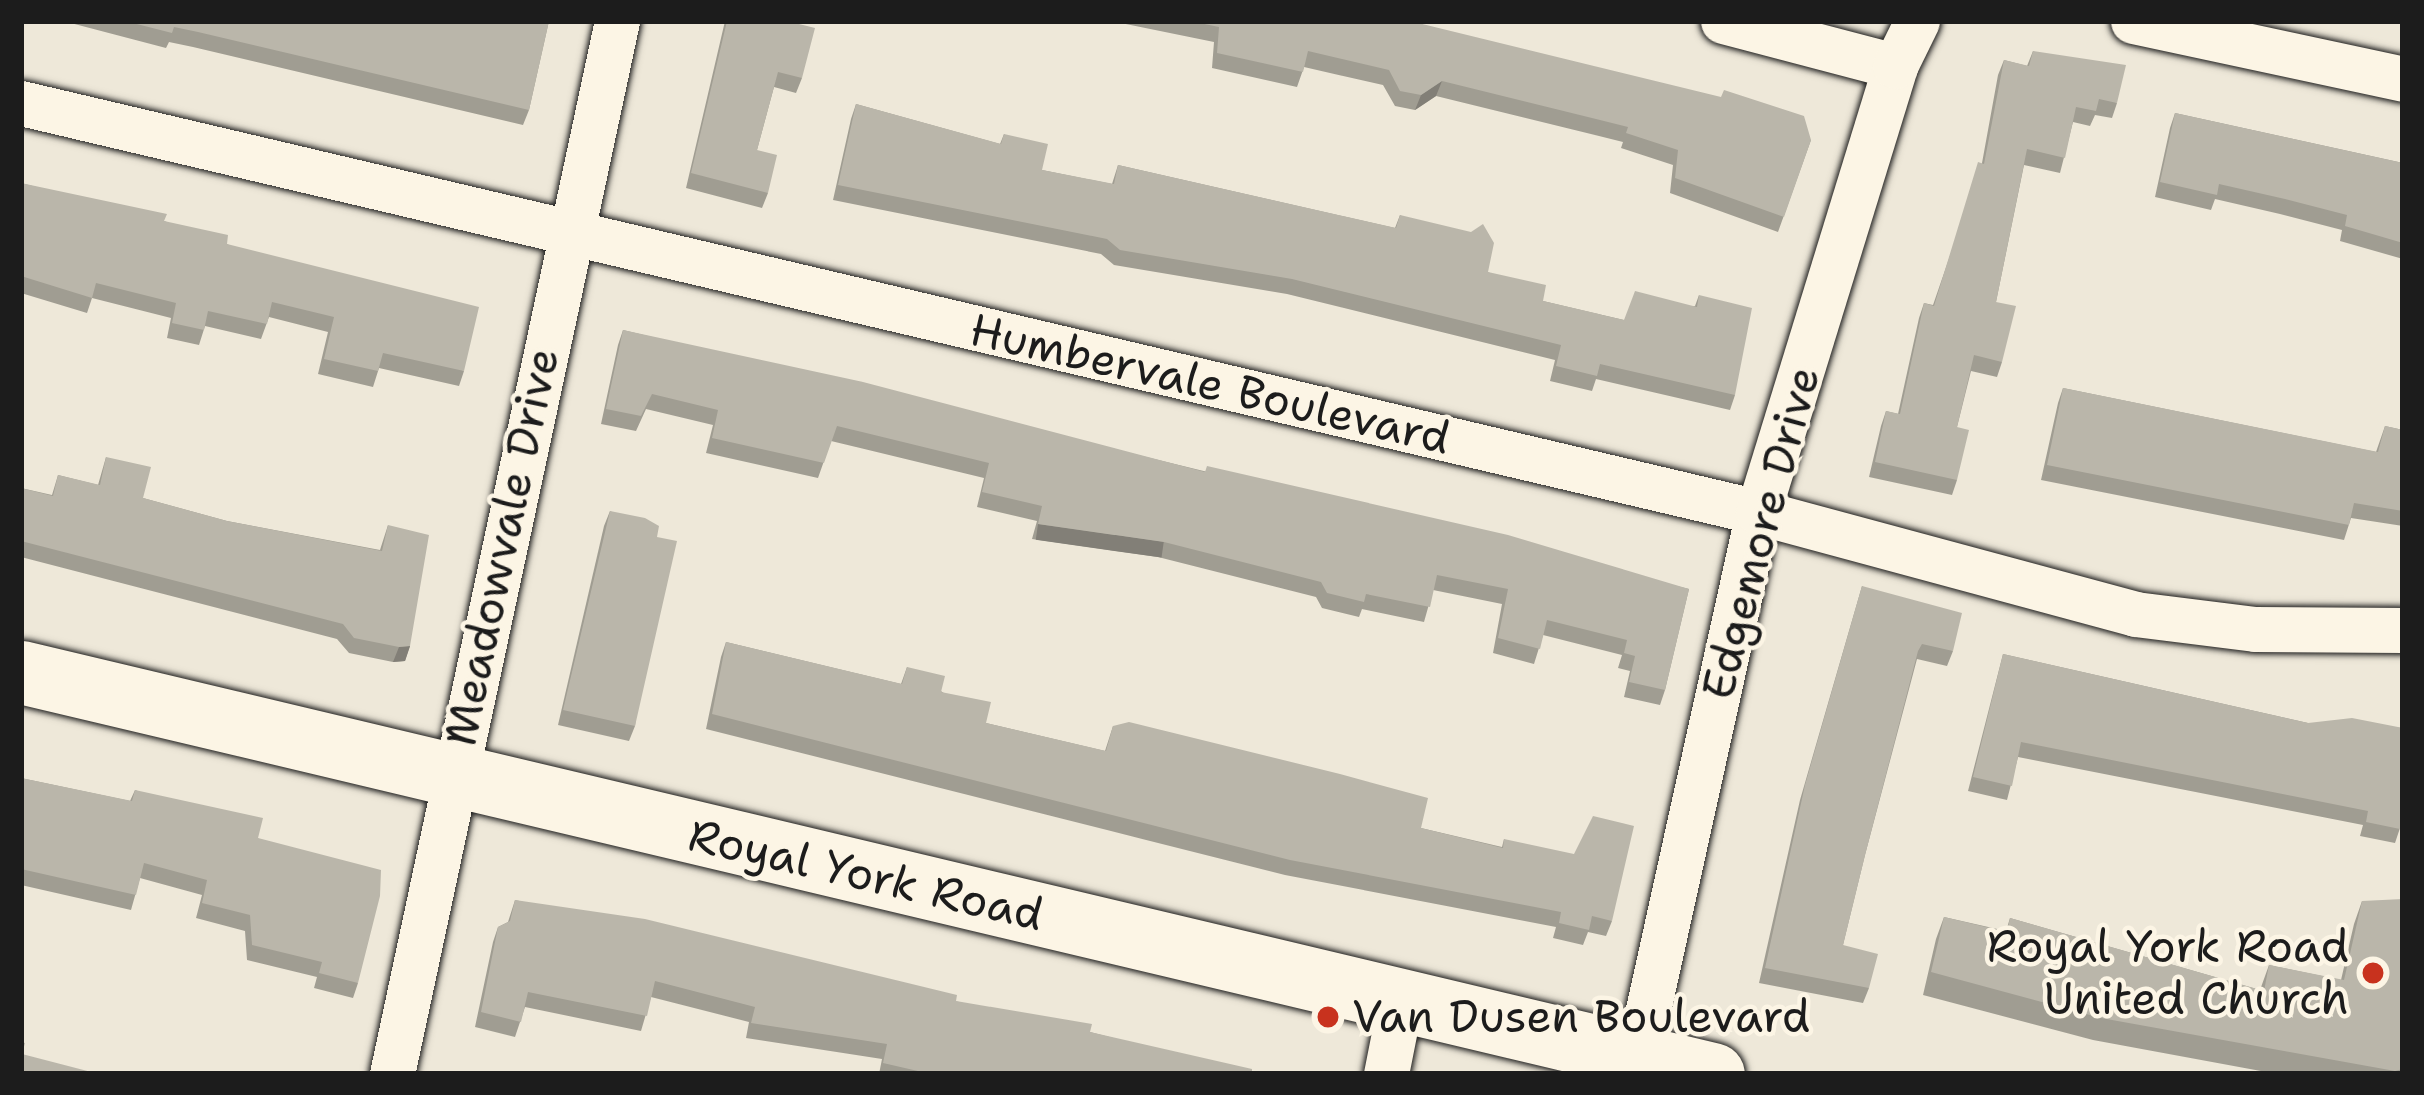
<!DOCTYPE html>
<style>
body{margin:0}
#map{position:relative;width:2424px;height:1095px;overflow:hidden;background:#eee8d9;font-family:"Shantell Sans",sans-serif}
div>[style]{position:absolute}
.roads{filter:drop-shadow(0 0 3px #1c1c1c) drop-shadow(0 0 3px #1c1c1c)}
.street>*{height:45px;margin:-22.5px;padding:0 22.5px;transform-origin:22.5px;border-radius:22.5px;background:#fcf5e5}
.secondary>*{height:63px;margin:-31.5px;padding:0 31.5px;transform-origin:31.5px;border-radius:31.5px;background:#fcf5e5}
.wall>*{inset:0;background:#a09d92}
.shaded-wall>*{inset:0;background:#827f77;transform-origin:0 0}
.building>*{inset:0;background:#bab6aa}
.dots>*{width:33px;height:33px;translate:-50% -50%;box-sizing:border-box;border:6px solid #fcf5e5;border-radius:50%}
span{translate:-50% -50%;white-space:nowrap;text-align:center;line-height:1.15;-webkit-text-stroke:9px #fcf5e5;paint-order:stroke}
.street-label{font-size:45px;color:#1c1c1c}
.poi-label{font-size:45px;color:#1c1c1c}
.right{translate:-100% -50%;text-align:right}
.left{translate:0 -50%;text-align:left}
.frame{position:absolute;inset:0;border:24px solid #1c1c1c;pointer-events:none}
</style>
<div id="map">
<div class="roads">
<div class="street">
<i style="left:1723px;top:21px;width:178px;rotate:14.7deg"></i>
<i style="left:2133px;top:21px;width:276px;rotate:12.1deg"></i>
<i style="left:21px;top:103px;width:1785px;rotate:13.25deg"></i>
<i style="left:1758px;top:512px;width:391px;rotate:15.1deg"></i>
<i style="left:2135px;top:614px;width:121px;rotate:7.1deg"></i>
<i style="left:2255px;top:629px;width:148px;rotate:0.4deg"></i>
<i style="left:1638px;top:1055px;width:556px;rotate:-77.54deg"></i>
<i style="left:1758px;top:512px;width:467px;rotate:-72.9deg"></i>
<i style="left:1895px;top:66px;width:50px;rotate:-63.9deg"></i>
<i style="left:392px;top:1074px;width:1077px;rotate:-77.94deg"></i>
<i style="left:1386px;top:1074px;width:72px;rotate:-78.8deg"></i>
</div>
<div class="secondary">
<i style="left:21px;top:672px;width:1739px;rotate:13.37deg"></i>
</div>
</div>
<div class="wall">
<i style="clip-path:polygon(63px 21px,549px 21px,529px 110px,523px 125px,193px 47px,169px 42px,166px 48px)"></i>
<i style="clip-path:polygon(725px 21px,787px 21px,802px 78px,796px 93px,774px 87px,757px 150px,768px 193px,762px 208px,686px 188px)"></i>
<i style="clip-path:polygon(1111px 21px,1410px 21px,1811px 140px,1778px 232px,1670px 193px,1673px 165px,1621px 148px,1623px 142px,1436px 96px,1415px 110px,1395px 106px,1383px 85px,1304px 67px,1297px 87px,1212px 68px,1214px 42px)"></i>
<i style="clip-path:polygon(2033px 51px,2117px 103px,2112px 118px,2095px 115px,2090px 126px,2073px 122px,2060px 173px,2024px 165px,1996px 302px,2002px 362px,1997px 377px,1971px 371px,1957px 427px,1957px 480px,1952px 495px,1869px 477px,1881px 426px,1886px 411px,1898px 414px,1919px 318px,1924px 303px,1933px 305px,1982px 163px,1998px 75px,2004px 60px,2027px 66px)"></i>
<i style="clip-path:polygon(856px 104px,1000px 144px,1004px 134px,1042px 170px,1112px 184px,1118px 165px,1395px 228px,1400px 215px,1488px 272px,1543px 301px,1624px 320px,1695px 306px,1699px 295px,1735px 395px,1730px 410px,1596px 379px,1592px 391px,1550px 381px,1555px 360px,1287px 294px,1114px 265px,1101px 254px,833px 200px,851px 119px)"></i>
<i style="clip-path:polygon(2175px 113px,2403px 163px,2403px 259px,2340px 241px,2342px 230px,2280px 214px,2215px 199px,2211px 210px,2155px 197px,2170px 128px)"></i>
<i style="clip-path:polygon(21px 183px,164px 221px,227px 244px,464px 371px,459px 386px,379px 368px,373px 387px,318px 374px,328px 332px,269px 317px,261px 339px,205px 326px,199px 345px,167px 338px,171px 318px,92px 298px,87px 313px,21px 293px)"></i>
<i style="clip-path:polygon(623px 330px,1689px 589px,1665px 690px,1660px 705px,1624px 697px,1630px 671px,1618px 668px,1622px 655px,1543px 635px,1534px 664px,1493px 653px,1502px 604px,1433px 590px,1424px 622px,1362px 609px,1359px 617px,1322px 608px,1316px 597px,1158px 557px,1032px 539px,1037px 521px,977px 507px,984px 478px,831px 441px,818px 478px,706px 453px,713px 425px,646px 409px,636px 431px,601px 424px,618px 345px)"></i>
<i style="clip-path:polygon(2063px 388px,2376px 452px,2385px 426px,2403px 430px,2403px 526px,2351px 518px,2344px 540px,2041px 480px,2058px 403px)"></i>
<i style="clip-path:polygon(106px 457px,143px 498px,227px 521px,380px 550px,388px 525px,410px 646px,405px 661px,393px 662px,349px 653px,337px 639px,21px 557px,21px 488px,52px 495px,58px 475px,98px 485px)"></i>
<i style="clip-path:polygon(610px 511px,657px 537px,635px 726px,629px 741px,558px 725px,604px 526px)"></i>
<i style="clip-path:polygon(1862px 586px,1953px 651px,1947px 666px,1917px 659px,1865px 855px,1843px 945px,1869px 988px,1863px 1003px,1759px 983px,1800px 800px)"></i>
<i style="clip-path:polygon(726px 642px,901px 684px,907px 667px,986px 723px,1105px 751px,1113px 726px,1421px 828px,1502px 847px,1504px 839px,1612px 921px,1606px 936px,1588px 932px,1583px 945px,1553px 938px,1556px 927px,1285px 875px,706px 729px,721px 657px)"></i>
<i style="clip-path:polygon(2003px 654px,2308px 723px,2403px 728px,2403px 825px,2401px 825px,2395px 843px,2360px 836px,2363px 825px,2018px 757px,2007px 800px,1968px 791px)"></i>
<i style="clip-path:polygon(21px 778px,130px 801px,135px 790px,258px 838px,358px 983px,353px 998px,314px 988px,317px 977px,247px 960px,245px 931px,196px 918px,202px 895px,140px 878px,131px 910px,21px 885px)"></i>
<i style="clip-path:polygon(515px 900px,1090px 1032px,1252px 1074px,879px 1074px,882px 1059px,746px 1038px,749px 1022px,651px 997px,641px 1031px,525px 1007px,515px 1037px,475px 1027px,493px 942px,498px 927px,508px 922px)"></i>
<i style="clip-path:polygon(2362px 901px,2403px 1074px,2277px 1074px,2093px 1040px,1923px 995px,1936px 939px,1944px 917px,2006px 931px,2010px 918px,2260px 990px,2269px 965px,2341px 980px,2354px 924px)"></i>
</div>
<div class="shaded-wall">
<i style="clip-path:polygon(1442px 81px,1436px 96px,1415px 110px,1421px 95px)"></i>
<i style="left:1038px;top:524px;width:127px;height:16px;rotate:8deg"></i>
<i style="clip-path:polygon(410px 646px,405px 661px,393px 662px,399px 647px)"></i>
</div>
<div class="building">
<i style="clip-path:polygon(125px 21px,549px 21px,529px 110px,198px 32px,174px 27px,172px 33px)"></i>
<i style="clip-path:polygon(727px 21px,787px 21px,815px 28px,802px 78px,778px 72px,757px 150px,777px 155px,768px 193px,691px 173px)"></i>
<i style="clip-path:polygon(1190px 21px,1410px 21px,1721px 97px,1724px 90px,1804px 116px,1811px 140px,1784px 217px,1675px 178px,1678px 150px,1626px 133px,1628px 127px,1442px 81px,1421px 95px,1400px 91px,1389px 70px,1308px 51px,1303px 72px,1217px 53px,1219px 27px)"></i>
<i style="clip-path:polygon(2033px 51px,2126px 65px,2117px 103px,2099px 99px,2096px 111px,2076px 107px,2065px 158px,2027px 149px,1996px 302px,2016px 306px,2002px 362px,1974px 355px,1957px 427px,1969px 430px,1957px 480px,1875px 462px,1886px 411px,1900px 414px,1924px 303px,1934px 306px,1978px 162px,1984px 164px,2004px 60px,2029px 66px)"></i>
<i style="clip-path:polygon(856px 104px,1001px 144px,1004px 134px,1048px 144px,1042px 170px,1114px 184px,1118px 165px,1396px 228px,1400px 215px,1471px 232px,1483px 224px,1494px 243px,1488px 272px,1546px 285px,1543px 301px,1624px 320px,1635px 291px,1697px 307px,1699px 295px,1752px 308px,1735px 395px,1600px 364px,1597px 376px,1556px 366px,1561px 345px,1292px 279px,1120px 250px,1107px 239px,838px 185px)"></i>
<i style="clip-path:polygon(2175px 113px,2403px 163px,2403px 243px,2345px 226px,2347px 215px,2285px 199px,2219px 184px,2217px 195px,2160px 182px)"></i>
<i style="clip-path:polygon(21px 183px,167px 214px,164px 221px,228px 235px,227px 244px,479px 307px,464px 371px,383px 353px,378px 371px,324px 359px,334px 317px,272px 302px,267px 324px,208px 311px,204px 330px,172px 323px,176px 303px,96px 283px,92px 298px,21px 276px)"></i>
<i style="clip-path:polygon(623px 330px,863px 382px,1205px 472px,1207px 466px,1508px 535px,1689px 589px,1665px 690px,1629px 682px,1635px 656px,1624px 653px,1627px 640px,1547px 620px,1540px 649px,1498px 638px,1508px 589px,1437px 575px,1430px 607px,1366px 594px,1364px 602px,1327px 593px,1321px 582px,1164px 542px,1038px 524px,1042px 506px,982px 492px,989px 463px,837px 426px,824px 463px,712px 438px,718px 410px,652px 394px,641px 416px,606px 409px)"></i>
<i style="clip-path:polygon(2063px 388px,2378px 452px,2385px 426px,2403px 430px,2403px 511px,2354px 503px,2349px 525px,2047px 465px)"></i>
<i style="clip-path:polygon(106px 457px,151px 467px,143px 498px,227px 521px,382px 551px,388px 525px,429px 535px,410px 646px,399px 647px,354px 638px,343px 624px,21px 541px,21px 488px,53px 496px,58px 475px,100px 485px)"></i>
<i style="clip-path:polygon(610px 511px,645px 518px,659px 526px,657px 537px,677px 541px,635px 726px,563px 710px)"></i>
<i style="clip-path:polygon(1862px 586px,1962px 613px,1953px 651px,1922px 644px,1918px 651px,1865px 855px,1843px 945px,1878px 954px,1869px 988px,1765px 968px,1805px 785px)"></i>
<i style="clip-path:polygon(726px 642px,902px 684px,907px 667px,945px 676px,941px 692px,991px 702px,986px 723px,1106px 751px,1113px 726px,1129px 722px,1340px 774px,1428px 798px,1421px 828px,1503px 848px,1504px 839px,1574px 854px,1593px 816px,1634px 826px,1612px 921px,1592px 916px,1589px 930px,1559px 923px,1561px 912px,1290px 860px,712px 714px)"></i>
<i style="clip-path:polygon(2003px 654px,2308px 723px,2352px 718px,2403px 728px,2403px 817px,2400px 829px,2366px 822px,2368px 811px,2021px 742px,2012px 786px,1973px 777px)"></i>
<i style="clip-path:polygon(21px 778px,132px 801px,135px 790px,263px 818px,258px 838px,381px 870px,380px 896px,358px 983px,319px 973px,322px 962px,252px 945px,250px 915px,202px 903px,207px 880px,144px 863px,136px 895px,21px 869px)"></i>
<i style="clip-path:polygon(2403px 899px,2403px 1069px,2395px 1071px,2101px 1018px,1931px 972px,1944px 917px,2007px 932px,2010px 918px,2264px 991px,2269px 965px,2344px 980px,2362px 901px)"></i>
<i style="clip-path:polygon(515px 900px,645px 919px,957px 995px,956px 1001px,1092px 1024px,1090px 1032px,1252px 1069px,1252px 1074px,931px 1074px,883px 1063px,887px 1044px,751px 1023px,755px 1007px,655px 981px,647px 1016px,528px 992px,521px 1022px,481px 1012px,498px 927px,510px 921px)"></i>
<i style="clip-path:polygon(21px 1042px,25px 1043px,22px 1054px,99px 1074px,21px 1074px)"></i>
</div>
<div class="dots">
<i style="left:2373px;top:973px;background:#c8321e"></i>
<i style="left:1328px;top:1017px;background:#c8321e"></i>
</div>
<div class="street-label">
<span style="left:1210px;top:384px;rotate:13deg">Humbervale Boulevard</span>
<span style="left:1761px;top:533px;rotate:-75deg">Edgemore Drive</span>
<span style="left:502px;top:547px;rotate:-78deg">Meadowvale Drive</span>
<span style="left:866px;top:875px;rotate:13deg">Royal York Road</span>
</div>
<div class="poi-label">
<span class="right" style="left:2349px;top:973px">Royal York Road<br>United Church</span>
<span class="left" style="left:1352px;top:1017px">Van Dusen Boulevard</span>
</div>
<div class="frame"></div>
</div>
